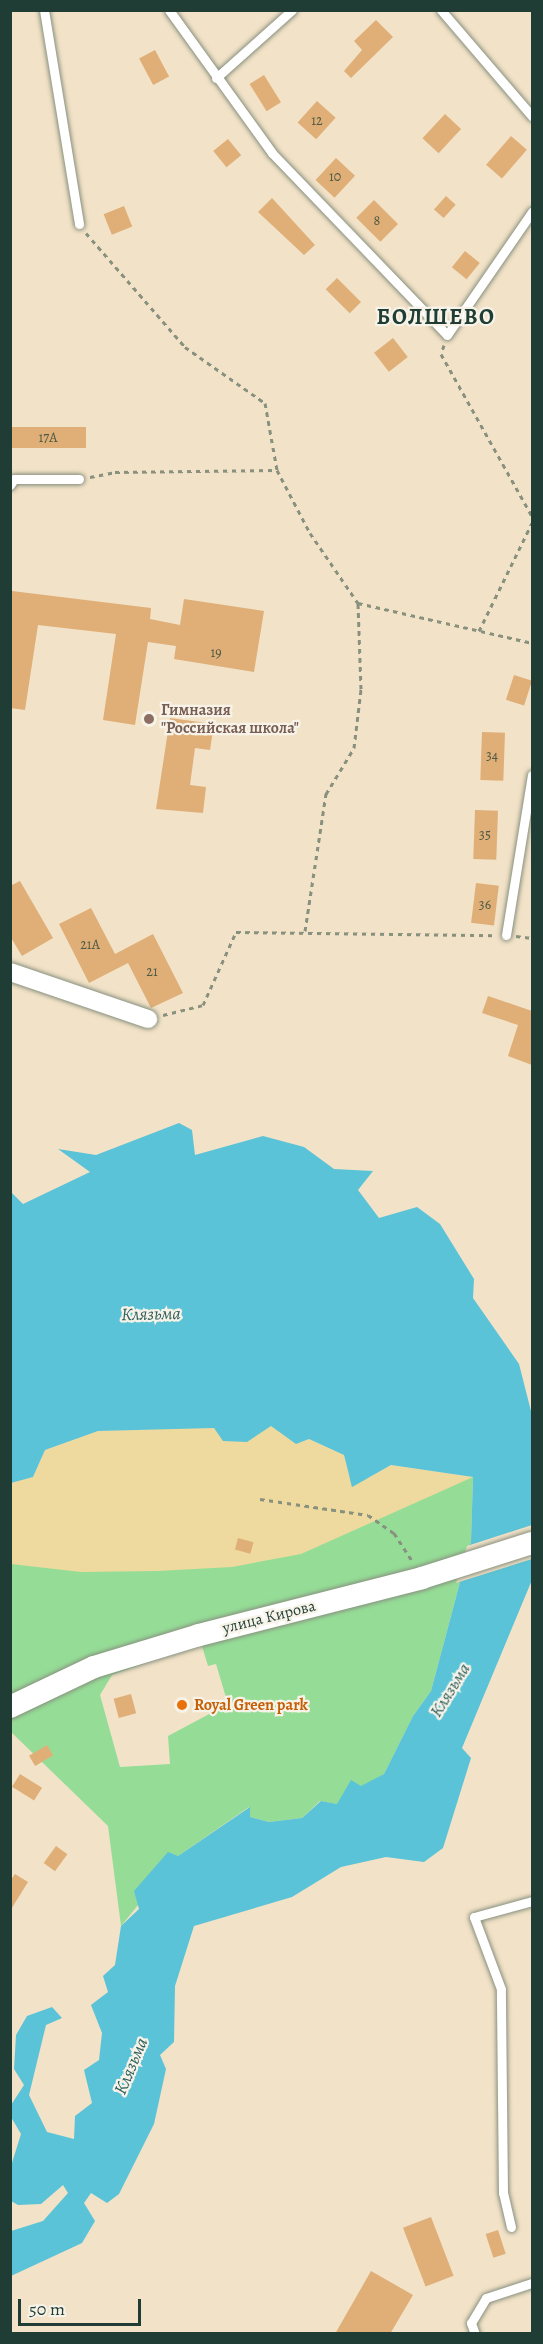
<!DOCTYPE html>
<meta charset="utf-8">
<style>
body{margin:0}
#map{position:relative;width:543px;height:2344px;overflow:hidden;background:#f2e2c8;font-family:Alegreya,serif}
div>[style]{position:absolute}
.green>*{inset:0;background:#95dd97}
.sand>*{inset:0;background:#eeda9e}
.water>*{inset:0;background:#5ac3d7}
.pier>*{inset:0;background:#f2e2c8}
.building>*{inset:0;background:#dfaf77;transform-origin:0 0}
.path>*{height:3px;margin-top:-1.5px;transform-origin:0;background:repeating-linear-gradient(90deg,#88907e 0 4.5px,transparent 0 9px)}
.roads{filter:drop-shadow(0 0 2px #88907e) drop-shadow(0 0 2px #88907e)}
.service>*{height:9px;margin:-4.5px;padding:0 4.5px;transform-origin:4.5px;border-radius:4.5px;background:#fff}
.minor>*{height:18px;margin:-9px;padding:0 9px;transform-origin:9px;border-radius:9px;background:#fff}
.tertiary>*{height:22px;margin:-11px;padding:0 11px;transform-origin:11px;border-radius:11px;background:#fff}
.dots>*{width:16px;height:16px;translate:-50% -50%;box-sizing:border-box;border:3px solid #f7f3e8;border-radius:50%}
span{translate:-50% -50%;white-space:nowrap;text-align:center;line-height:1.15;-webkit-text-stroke:4.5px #f7f3e8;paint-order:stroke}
.number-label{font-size:14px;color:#4f5a45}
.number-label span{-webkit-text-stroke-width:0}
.education-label{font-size:16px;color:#785e54;font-weight:700}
.left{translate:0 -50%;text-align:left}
.street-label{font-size:16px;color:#1f3d34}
.food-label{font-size:16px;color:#c56008;font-weight:700}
.water-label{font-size:18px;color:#2e5e5d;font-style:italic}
.district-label{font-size:22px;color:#1f3d34;font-weight:700;letter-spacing:1.5px}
.frame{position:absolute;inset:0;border:12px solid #1f3d34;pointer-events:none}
.scale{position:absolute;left:18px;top:2299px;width:123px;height:27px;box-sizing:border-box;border:3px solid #1f3d34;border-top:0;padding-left:8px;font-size:18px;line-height:21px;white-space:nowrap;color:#1f3d34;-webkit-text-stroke:4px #f7f3e8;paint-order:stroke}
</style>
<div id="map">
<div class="green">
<i style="clip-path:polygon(evenodd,473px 1477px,471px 1541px,431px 1691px,413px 1716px,384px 1774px,337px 1804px,320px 1801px,302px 1818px,269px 1822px,250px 1817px,249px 1807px,178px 1856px,121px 1926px,108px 1826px,11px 1732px,10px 1483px,473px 1477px,201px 1643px,208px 1666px,216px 1664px,228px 1704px,168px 1736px,170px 1764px,120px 1767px,100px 1695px,112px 1675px,201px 1643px)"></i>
</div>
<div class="sand">
<i style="clip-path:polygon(271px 1425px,296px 1444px,309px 1439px,344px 1455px,352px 1487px,391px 1465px,473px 1477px,301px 1554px,232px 1567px,157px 1571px,81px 1572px,11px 1564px,10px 1483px,33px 1477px,45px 1450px,98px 1431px)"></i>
</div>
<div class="water">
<i style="clip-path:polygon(179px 1123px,192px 1130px,195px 1155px,263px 1136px,304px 1147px,334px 1169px,373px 1171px,358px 1190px,379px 1218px,417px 1207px,440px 1224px,474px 1279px,473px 1298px,519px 1364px,532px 1415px,532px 1580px,462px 1748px,471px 1758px,443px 1848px,424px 1862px,386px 1857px,341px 1867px,292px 1897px,194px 1926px,175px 1986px,174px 2042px,160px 2055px,166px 2069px,154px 2124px,119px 2194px,107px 2203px,91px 2193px,84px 2203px,95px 2221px,82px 2243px,11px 2276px,11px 2231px,43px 2221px,68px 2193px,63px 2185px,41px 2204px,18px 2205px,11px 2201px,11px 2166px,21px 2134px,11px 2117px,11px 2105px,24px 2085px,14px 2069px,16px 2035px,27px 2016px,52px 2007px,62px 2018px,46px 2025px,29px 2095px,47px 2132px,74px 2139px,75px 2116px,92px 2103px,84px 2070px,99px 2060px,102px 2033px,91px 2005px,108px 1992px,103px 1976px,115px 1965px,121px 1926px,139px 1909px,134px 1891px,168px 1852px,178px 1856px,250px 1807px,250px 1817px,269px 1822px,302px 1818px,321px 1801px,337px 1804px,351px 1780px,361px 1786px,384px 1774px,413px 1716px,431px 1691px,471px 1541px,473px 1477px,391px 1465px,352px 1487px,344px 1455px,309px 1439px,296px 1444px,271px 1426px,247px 1442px,223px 1441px,214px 1428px,98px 1431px,45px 1450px,33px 1477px,11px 1483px,11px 1192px,23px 1204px,90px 1172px,58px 1149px,96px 1155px)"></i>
</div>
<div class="pier">
<i style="clip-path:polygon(532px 1525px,532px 1559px,456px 1583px,467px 1546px)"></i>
</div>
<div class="building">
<i style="clip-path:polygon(376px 20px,393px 37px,351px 78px,344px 71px,362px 50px,354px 41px)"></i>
<i style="left:155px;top:50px;width:30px;height:18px;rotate:62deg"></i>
<i style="left:264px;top:75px;width:32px;height:17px;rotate:58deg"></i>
<i style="left:317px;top:101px;width:25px;height:29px;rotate:42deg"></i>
<i style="left:445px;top:114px;width:22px;height:33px;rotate:43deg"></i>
<i style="left:511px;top:136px;width:21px;height:38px;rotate:41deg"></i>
<i style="left:228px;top:139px;width:21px;height:19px;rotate:51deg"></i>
<i style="left:336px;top:158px;width:26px;height:30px;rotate:43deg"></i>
<i style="left:446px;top:196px;width:13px;height:18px;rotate:42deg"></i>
<i style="clip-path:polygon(272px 198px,315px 245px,304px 255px,258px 212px)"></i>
<i style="left:374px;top:200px;width:34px;height:25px;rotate:45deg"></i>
<i style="left:124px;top:206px;width:22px;height:22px;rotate:68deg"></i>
<i style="left:465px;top:251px;width:19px;height:21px;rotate:39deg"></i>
<i style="left:337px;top:278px;width:34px;height:16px;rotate:45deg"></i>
<i style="left:393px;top:338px;width:24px;height:24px;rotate:52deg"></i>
<i style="left:86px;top:427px;width:21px;height:76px;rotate:90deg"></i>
<i style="clip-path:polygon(12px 591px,151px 608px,150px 619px,180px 625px,184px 599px,264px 611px,254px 672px,174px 659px,176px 646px,148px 642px,135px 725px,103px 720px,116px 634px,38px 625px,25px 710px,10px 708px)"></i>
<i style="left:514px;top:675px;width:19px;height:26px;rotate:18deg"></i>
<i style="clip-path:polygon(170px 718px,214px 724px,210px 750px,195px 748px,190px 785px,206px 787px,203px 813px,156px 809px)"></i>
<i style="left:482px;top:732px;width:23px;height:48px;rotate:2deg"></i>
<i style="left:475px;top:810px;width:23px;height:49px;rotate:2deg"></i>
<i style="clip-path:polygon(20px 881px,53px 938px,22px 956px,10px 936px,10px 886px)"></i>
<i style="left:476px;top:883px;width:23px;height:40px;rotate:7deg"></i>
<i style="clip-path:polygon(91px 908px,115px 954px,153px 934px,183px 993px,151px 1008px,128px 963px,89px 983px,59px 924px)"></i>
<i style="clip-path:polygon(488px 996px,532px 1011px,532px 1065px,508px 1056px,518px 1025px,482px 1013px)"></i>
<i style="left:238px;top:1538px;width:16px;height:12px;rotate:15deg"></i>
<i style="left:131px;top:1694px;width:20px;height:18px;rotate:75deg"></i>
<i style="left:47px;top:1745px;width:12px;height:21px;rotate:59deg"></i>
<i style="left:20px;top:1774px;width:26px;height:15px;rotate:32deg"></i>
<i style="left:56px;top:1846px;width:14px;height:21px;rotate:36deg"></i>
<i style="clip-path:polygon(15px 1874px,28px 1882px,10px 1911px,10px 1881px)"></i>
<i style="left:431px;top:2217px;width:63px;height:30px;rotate:69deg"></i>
<i style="left:498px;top:2230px;width:25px;height:13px;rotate:72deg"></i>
<i style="clip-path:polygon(371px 2271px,413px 2295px,390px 2334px,335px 2334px)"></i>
</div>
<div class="path">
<i style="left:86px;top:233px;width:151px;rotate:49deg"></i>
<i style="left:185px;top:347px;width:98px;rotate:35deg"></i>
<i style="left:265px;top:403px;width:68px;rotate:79.8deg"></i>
<i style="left:277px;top:470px;width:71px;rotate:62.4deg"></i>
<i style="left:310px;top:533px;width:85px;rotate:55.6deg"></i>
<i style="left:358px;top:603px;width:179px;rotate:12.9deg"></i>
<i style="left:444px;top:345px;width:9px;rotate:108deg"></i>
<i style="left:441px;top:354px;width:186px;rotate:60.7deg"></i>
<i style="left:90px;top:477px;width:25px;rotate:-11deg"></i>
<i style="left:115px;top:472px;width:162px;rotate:-0.7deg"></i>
<i style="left:479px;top:631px;width:120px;rotate:-63.9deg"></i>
<i style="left:305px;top:931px;width:139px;rotate:-81.3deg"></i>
<i style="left:326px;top:794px;width:54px;rotate:-58.7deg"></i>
<i style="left:354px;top:748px;width:59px;rotate:-83.2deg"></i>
<i style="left:361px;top:689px;width:86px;rotate:-92deg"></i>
<i style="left:516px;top:936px;width:16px;rotate:7deg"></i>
<i style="left:163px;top:1015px;width:41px;rotate:-14deg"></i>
<i style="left:203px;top:1005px;width:80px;rotate:-65.7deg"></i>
<i style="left:236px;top:932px;width:259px;rotate:0.7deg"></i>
<i style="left:260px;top:1499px;width:109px;rotate:8.4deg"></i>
<i style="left:368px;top:1515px;width:32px;rotate:35deg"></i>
<i style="left:394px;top:1533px;width:33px;rotate:57deg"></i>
</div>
<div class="roads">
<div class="service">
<i style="left:44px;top:10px;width:217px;rotate:80.7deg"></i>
<i style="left:169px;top:10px;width:176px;rotate:54.2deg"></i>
<i style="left:272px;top:153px;width:252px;rotate:46.1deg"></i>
<i style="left:447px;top:335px;width:150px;rotate:-55.4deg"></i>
<i style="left:441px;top:10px;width:140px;rotate:49.4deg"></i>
<i style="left:216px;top:78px;width:102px;rotate:-41.8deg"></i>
<i style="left:10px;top:485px;width:7px;rotate:-56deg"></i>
<i style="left:14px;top:479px;width:65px"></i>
<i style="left:506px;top:935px;width:162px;rotate:-80.8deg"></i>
<i style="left:511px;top:2227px;width:35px;rotate:-103deg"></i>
<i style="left:503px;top:2193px;width:204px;rotate:-90.6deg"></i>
<i style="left:501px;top:1989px;width:77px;rotate:-110.6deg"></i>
<i style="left:474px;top:1917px;width:60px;rotate:-15.4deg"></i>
<i style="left:475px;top:2334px;width:12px;rotate:-110deg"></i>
<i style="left:471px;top:2323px;width:29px;rotate:-59deg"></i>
<i style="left:486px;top:2298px;width:48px;rotate:-18.1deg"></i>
</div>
<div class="minor">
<i style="left:10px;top:972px;width:146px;rotate:18.8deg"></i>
</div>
<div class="tertiary">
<i style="left:10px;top:1707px;width:93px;rotate:-25.5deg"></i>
<i style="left:94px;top:1667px;width:110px;rotate:-16.9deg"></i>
<i style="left:199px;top:1635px;width:230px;rotate:-14.3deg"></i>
<i style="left:422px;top:1578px;width:115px;rotate:-17.7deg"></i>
</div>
</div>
<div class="dots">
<i style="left:149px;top:719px;background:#8d6e63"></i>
<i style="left:182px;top:1705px;background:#e8710a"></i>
</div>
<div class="number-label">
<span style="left:317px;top:121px">12</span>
<span style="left:335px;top:177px">10</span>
<span style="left:377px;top:221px">8</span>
<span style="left:48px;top:438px">17А</span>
<span style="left:216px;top:653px">19</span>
<span style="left:492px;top:756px">34</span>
<span style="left:485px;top:835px">35</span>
<span style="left:485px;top:905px">36</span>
<span style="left:90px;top:945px">21А</span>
<span style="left:152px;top:972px">21</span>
</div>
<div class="education-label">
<span class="left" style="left:161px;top:719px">Гимназия<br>"Российская школа"</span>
</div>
<div class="street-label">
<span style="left:269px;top:1617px;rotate:-14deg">улица Кирова</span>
</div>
<div class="food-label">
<span class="left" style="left:194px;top:1705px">Royal Green park</span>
</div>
<div class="water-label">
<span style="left:151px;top:1314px;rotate:-1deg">Клязьма</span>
<span style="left:450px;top:1690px;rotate:-58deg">Клязьма</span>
<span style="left:131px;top:2066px;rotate:-67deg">Клязьма</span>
</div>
<div class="district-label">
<span style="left:436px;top:318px">БОЛШЕВО</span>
</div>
<div class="frame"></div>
<div class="scale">50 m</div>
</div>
